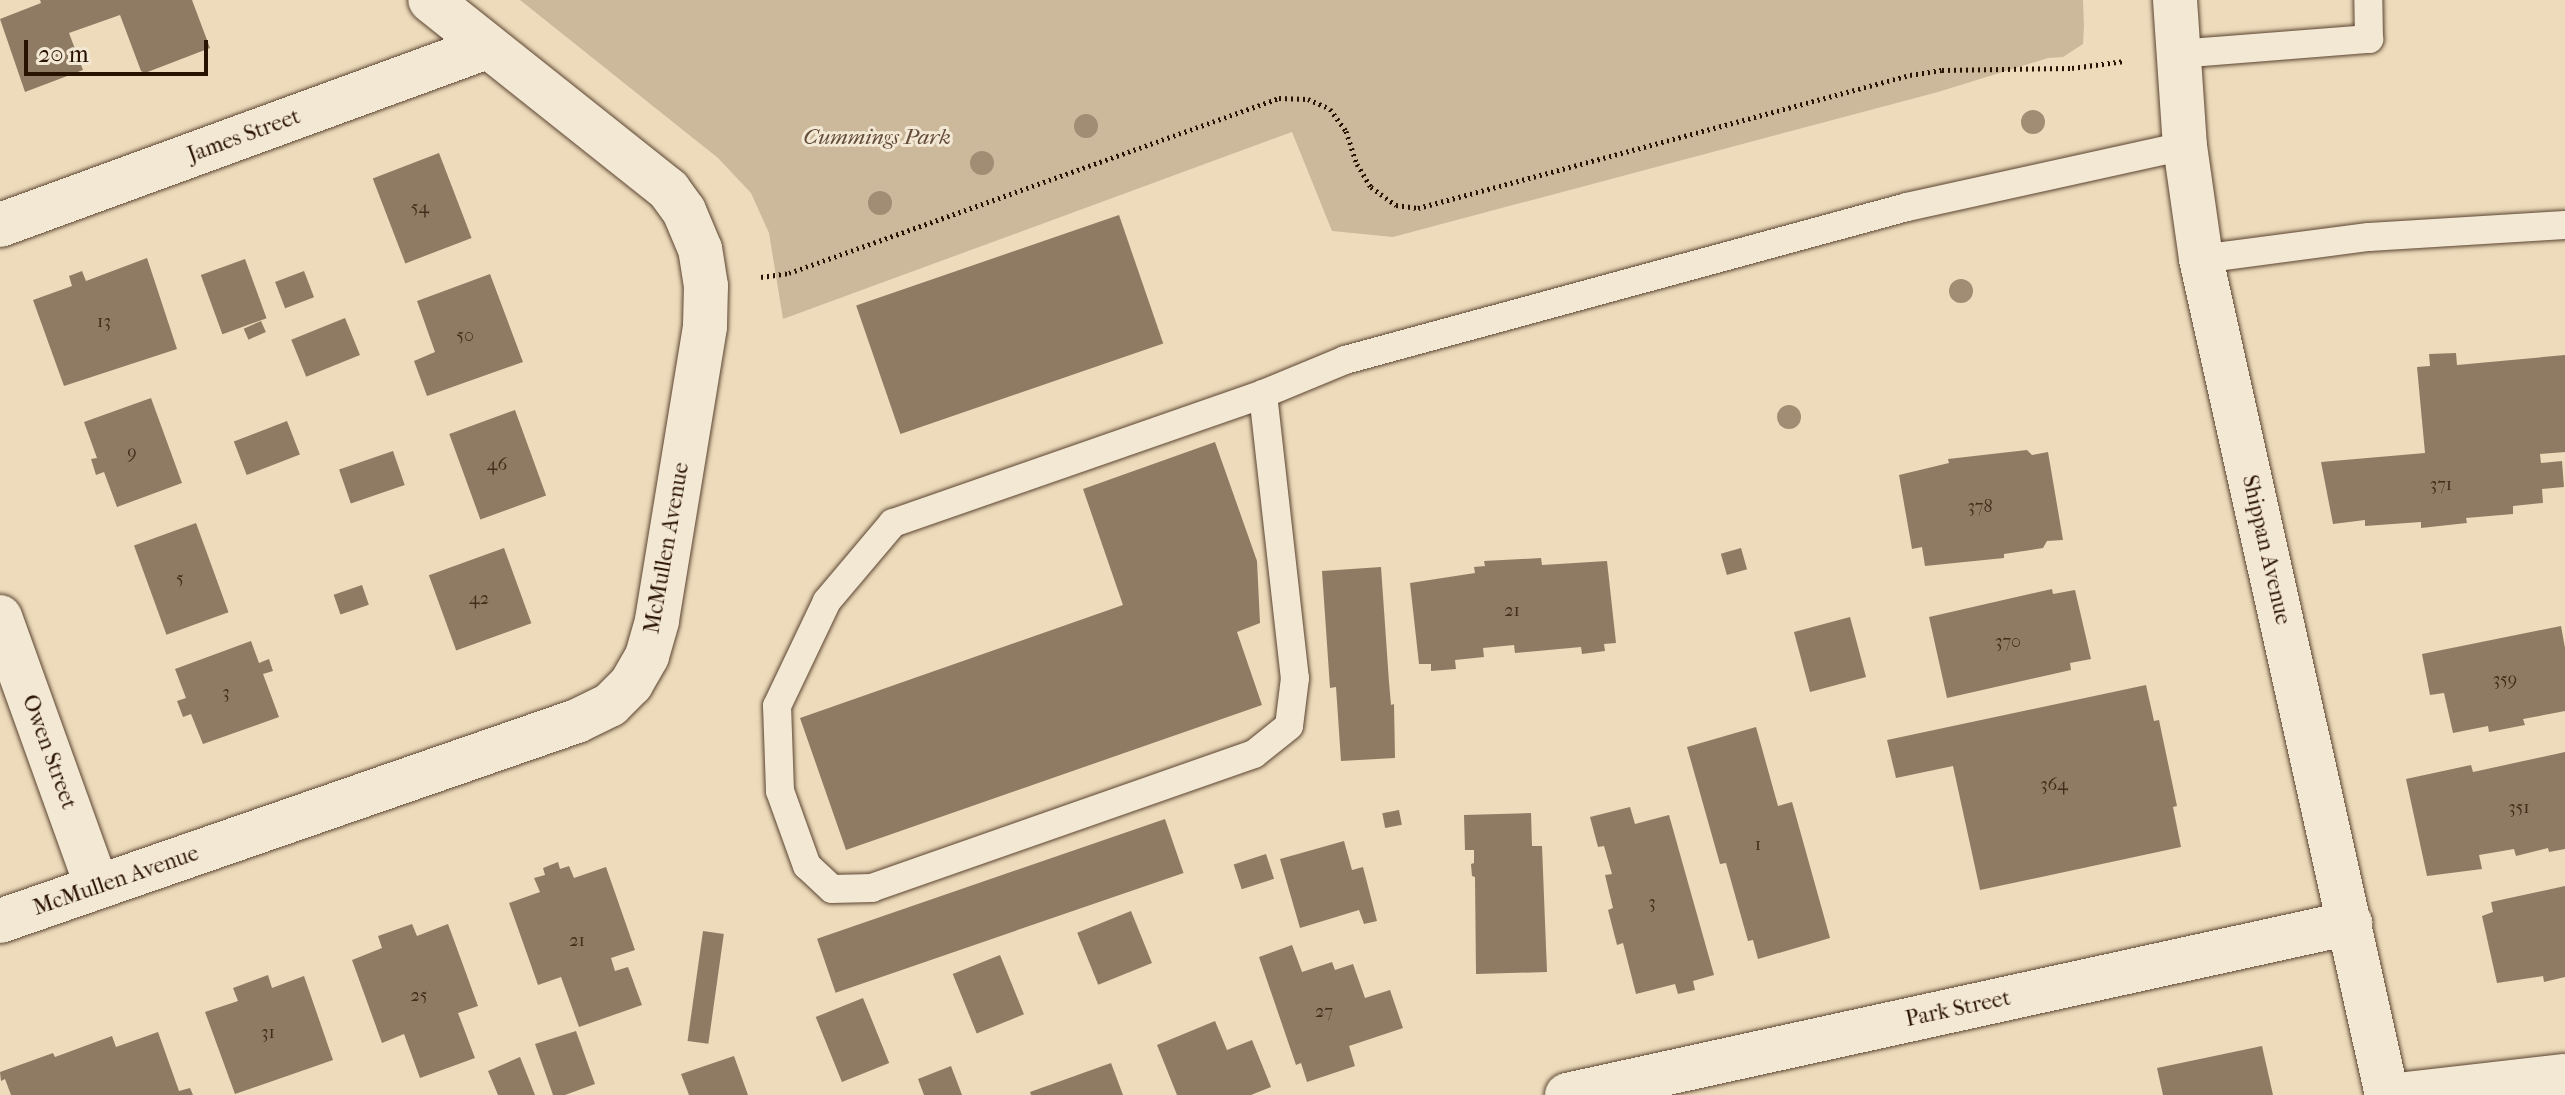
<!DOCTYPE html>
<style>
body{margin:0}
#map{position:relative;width:2565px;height:1095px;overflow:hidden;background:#eddbbb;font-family:"IM FELL French Canon",serif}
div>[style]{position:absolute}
.green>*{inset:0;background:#ccb99c}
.building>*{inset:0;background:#8f7b63;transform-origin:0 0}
.path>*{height:5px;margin-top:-2.5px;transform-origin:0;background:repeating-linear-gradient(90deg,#2a1203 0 2px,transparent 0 6px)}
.roads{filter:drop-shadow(0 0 2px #5b4431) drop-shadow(0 0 2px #5b4431)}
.service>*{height:28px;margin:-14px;padding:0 14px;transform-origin:14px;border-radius:14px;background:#f3e8d3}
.minor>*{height:44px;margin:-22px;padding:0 22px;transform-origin:22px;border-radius:22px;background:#f3e8d3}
.trees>*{width:24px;height:24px;margin:-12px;border-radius:50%;background:#a18c74}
span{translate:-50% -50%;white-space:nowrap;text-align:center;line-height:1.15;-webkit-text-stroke:6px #f3e8d3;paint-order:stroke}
.number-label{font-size:18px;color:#432c1b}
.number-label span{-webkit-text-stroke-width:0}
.street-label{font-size:22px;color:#2a1203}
.park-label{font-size:22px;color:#634c39;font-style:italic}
.scale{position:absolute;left:24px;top:40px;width:184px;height:36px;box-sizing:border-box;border:4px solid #2a1203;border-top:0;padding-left:10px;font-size:24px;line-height:28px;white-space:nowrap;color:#2a1203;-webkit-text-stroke:6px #f3e8d3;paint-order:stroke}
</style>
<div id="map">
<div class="green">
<i style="clip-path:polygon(520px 0,2083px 0,2084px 26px,2083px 44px,2063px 57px,2048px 58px,1938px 92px,1393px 237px,1332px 231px,1292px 132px,783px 319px,769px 233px,751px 193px,718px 158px)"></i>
</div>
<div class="building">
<i style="clip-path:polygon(40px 0,192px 0,210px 48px,145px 73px,141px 71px,120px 15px,69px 33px,83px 70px,25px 92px,0 19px,41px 3px)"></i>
<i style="left:439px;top:153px;width:91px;height:71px;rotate:69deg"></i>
<i style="left:1119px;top:215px;width:136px;height:278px;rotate:71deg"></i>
<i style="clip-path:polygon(147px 258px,177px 349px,64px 386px,33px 300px,72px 286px,69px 276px,82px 271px,86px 281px)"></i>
<i style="left:245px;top:259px;width:63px;height:47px;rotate:70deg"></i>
<i style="left:304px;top:271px;width:28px;height:31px;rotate:69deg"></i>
<i style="clip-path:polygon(490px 274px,523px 362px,427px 396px,414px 361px,435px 352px,417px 301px)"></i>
<i style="left:345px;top:318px;width:40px;height:58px;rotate:68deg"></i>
<i style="left:261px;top:321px;width:12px;height:19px;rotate:66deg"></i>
<i style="clip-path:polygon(2456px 353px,2457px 365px,2565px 355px,2565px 452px,2540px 454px,2541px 463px,2562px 461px,2564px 487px,2542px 489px,2543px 503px,2513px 506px,2513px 514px,2466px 518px,2467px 523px,2421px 528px,2421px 522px,2365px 526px,2365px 520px,2333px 524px,2321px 462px,2425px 453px,2417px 367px,2430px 366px,2429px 354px)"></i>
<i style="clip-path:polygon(151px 398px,182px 483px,117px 507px,104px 472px,96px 475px,91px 459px,97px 458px,84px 422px)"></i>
<i style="left:515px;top:410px;width:91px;height:70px;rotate:70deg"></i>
<i style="left:287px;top:421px;width:36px;height:57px;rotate:69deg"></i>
<i style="clip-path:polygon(1215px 442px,1257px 561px,1260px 623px,1237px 632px,1262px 705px,846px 850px,800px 718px,1123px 605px,1083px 489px)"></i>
<i style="clip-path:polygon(2027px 450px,2032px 455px,2048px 452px,2063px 540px,2047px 541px,2043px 548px,2004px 554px,2004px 558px,1925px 566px,1922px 547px,1912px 549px,1899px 475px,1949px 463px,1948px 459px)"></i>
<i style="left:393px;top:451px;width:36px;height:57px;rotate:71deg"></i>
<i style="left:196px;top:523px;width:95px;height:66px;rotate:70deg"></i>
<i style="left:504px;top:548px;width:80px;height:80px;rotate:70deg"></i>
<i style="left:1741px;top:548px;width:22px;height:21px;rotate:74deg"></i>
<i style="clip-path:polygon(1541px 558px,1542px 565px,1607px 561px,1616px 643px,1604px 644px,1605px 651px,1582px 654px,1581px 647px,1515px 653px,1514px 645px,1483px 648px,1484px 657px,1455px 660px,1456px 669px,1431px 671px,1431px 664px,1419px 664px,1410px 583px,1475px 573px,1474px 567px,1485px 566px,1484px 561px)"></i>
<i style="clip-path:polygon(1381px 567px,1389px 682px,1391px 705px,1394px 704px,1395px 758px,1341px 761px,1336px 687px,1330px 688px,1322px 571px)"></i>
<i style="left:362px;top:585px;width:21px;height:30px;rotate:71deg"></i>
<i style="clip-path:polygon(2052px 589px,2053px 594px,2075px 590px,2091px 659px,2070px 663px,2071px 670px,1947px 698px,1929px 617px)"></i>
<i style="left:1850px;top:617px;width:62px;height:58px;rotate:75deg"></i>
<i style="clip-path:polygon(2561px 626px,2565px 648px,2565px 711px,2523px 719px,2525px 725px,2489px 732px,2488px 726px,2453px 733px,2444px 693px,2430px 695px,2422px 654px)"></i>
<i style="clip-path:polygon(251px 641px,259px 663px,269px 659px,273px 671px,263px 674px,279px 717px,203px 744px,191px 714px,183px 717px,177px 701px,186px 698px,175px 669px)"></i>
<i style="clip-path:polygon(2146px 685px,2154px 721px,2159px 720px,2177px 806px,2173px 807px,2181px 847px,1980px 890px,1953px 766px,1896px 778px,1887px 740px)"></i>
<i style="clip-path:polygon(1756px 727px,1778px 806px,1792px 802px,1830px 938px,1758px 959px,1753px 940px,1748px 941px,1726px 863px,1720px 864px,1687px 747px)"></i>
<i style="clip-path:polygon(2565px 752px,2565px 849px,2549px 852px,2548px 848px,2516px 856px,2514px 849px,2479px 855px,2482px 869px,2427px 876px,2406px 779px,2471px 765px,2473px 772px)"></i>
<i style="clip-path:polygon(1630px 807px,1635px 824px,1669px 815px,1714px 975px,1693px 981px,1695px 990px,1678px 994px,1675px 984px,1636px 994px,1623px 943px,1617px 945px,1608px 910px,1613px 908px,1605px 875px,1612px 874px,1604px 846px,1598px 847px,1590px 817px)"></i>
<i style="left:1399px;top:810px;width:15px;height:17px;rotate:79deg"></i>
<i style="clip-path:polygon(1531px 813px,1532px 846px,1542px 846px,1547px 972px,1476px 974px,1475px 877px,1472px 876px,1471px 864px,1474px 863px,1474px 850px,1465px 850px,1464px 815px)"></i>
<i style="left:1165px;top:819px;width:57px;height:368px;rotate:71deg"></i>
<i style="clip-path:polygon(1344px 841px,1352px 870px,1363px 867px,1377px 921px,1364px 924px,1359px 910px,1300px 928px,1280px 859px)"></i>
<i style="left:1266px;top:854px;width:26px;height:34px;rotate:72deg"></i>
<i style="clip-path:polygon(558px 862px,560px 869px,569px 866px,574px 878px,606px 867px,635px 950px,611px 958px,615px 971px,628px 967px,642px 1005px,579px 1027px,561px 977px,538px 985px,509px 903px,540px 892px,534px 878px,545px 875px,543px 868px)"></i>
<i style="clip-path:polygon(2565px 886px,2565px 977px,2544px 982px,2543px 976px,2497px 983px,2482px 916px,2493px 912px,2491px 902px)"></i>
<i style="left:1131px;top:911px;width:56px;height:58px;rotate:68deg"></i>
<i style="clip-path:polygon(412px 924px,417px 936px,448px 924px,478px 1006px,458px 1013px,475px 1058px,420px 1078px,404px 1034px,382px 1043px,352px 960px,382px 948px,378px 936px)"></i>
<i style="left:703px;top:931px;width:21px;height:111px;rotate:8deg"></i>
<i style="clip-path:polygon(1292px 945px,1302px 972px,1332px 962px,1335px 970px,1353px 964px,1365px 998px,1390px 990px,1403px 1028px,1349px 1046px,1355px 1066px,1307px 1082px,1301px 1063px,1296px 1065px,1259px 957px)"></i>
<i style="left:1000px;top:955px;width:64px;height:51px;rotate:68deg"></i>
<i style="clip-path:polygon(268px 975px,272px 988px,304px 976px,333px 1060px,235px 1094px,205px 1012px,238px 1001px,233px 988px)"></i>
<i style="left:863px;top:998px;width:70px;height:51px;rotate:68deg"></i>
<i style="clip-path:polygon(1215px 1021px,1227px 1050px,1252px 1040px,1271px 1087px,1251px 1095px,1177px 1095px,1157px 1045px)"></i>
<i style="clip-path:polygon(576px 1031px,595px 1084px,565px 1095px,553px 1095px,535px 1044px)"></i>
<i style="clip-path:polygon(158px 1032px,179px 1091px,190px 1088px,193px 1095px,11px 1095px,5px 1079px,1px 1081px,0 1072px,53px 1053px,55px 1057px,112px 1036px,116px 1047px)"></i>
<i style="clip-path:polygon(2262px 1046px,2273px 1095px,2163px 1095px,2157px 1068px)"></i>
<i style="clip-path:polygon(734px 1056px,748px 1095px,689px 1095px,681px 1074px)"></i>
<i style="clip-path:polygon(520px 1057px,535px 1095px,498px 1095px,488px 1071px)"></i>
<i style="clip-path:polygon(1111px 1063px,1123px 1095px,1031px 1095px,1030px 1092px)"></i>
<i style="clip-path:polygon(951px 1066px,962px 1095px,924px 1095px,918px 1079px)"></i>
</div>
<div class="path">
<i style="left:761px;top:277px;width:28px;rotate:-8deg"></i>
<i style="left:789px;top:273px;width:520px;rotate:-19.65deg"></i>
<i style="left:1279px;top:98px;width:29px;rotate:2deg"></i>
<i style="left:1308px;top:99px;width:24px;rotate:24deg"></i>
<i style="left:1330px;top:109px;width:27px;rotate:54deg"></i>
<i style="left:1346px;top:131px;width:35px;rotate:72deg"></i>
<i style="left:1357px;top:164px;width:27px;rotate:59deg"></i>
<i style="left:1371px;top:187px;width:31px;rotate:36deg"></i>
<i style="left:1396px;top:205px;width:22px;rotate:8deg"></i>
<i style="left:1418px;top:208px;width:510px;rotate:-15.13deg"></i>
<i style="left:1910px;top:75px;width:32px;rotate:-9deg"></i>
<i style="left:1942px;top:70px;width:130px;rotate:-0.9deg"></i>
<i style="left:2072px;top:68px;width:53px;rotate:-7.5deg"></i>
</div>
<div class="roads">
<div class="service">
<i style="left:2177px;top:54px;width:193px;rotate:-4.5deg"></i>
<i style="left:2369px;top:39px;width:39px;rotate:-91deg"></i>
<i style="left:2201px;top:259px;width:169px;rotate:-7.5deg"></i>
<i style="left:2369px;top:237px;width:196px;rotate:-3.5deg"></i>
<i style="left:1263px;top:394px;width:286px;rotate:83.6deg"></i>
<i style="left:1295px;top:678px;width:48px;rotate:97.1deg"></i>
<i style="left:1289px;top:726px;width:45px;rotate:141.3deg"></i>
<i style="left:1254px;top:754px;width:405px;rotate:160.7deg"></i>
<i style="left:872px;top:888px;width:40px;rotate:178.6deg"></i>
<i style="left:832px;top:889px;width:34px;rotate:-137deg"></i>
<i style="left:807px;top:866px;width:80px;rotate:-109.8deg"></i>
<i style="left:780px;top:791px;width:85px;rotate:-92deg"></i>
<i style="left:777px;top:706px;width:116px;rotate:-64.5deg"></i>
<i style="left:827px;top:601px;width:102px;rotate:-49.8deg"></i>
<i style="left:893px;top:523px;width:392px;rotate:-19.2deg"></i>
<i style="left:1263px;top:394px;width:89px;rotate:-22.5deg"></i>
<i style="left:1345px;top:360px;width:582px;rotate:-15.23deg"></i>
<i style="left:1907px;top:207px;width:285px;rotate:-12.4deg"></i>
</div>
<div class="minor">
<i style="left:2175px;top:0;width:146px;rotate:86.1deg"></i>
<i style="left:2185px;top:146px;width:114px;rotate:81.9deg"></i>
<i style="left:2201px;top:259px;width:856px;rotate:77.46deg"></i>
<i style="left:0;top:225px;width:519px;rotate:-20.08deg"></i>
<i style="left:0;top:617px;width:287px;rotate:70.2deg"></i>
<i style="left:0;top:921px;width:611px;rotate:-19.12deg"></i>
<i style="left:577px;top:721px;width:37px;rotate:-26deg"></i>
<i style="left:610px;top:705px;width:30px;rotate:-45deg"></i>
<i style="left:631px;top:684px;width:32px;rotate:-60deg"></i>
<i style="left:647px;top:656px;width:37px;rotate:-74deg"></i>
<i style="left:657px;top:620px;width:298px;rotate:-80.7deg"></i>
<i style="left:705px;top:326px;width:40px;rotate:-88.6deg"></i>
<i style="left:706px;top:286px;width:37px;rotate:-99deg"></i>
<i style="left:700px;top:249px;width:41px;rotate:-112.8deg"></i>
<i style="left:684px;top:211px;width:26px;rotate:-126deg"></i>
<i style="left:669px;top:190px;width:305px;rotate:-141.5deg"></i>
<i style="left:1567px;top:1095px;width:802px;rotate:-12.39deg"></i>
<i style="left:2397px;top:1095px;width:169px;rotate:-6.5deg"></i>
</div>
</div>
<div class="trees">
<i style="left:2033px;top:122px"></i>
<i style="left:1086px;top:126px"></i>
<i style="left:982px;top:163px"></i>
<i style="left:880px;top:203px"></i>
<i style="left:1961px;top:291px"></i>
<i style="left:1789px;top:417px"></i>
</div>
<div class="number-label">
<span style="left:420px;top:208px">54</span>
<span style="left:104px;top:322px">13</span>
<span style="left:465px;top:336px">50</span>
<span style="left:132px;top:453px">9</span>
<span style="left:497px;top:465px">46</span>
<span style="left:2441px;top:485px">371</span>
<span style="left:1980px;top:507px">378</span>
<span style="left:180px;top:579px">5</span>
<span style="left:479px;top:599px">42</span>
<span style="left:1512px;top:611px">21</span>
<span style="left:2008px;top:642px">370</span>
<span style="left:2505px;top:680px">359</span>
<span style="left:226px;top:693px">3</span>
<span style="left:2054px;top:785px">364</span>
<span style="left:2519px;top:808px">351</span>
<span style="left:1758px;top:845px">1</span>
<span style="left:1652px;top:903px">3</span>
<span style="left:577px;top:941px">21</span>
<span style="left:419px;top:996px">25</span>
<span style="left:1324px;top:1012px">27</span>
<span style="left:268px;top:1033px">31</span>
</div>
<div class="street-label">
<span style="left:244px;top:136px;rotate:-20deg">James Street</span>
<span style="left:667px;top:548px;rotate:-80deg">McMullen Avenue</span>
<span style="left:2266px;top:550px;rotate:77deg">Shippan Avenue</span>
<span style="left:49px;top:752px;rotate:70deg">Owen Street</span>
<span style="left:116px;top:881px;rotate:-19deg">McMullen Avenue</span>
<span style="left:1958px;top:1009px;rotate:-12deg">Park Street</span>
</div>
<div class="park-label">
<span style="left:877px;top:138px">Cummings Park</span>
</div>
<div class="scale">20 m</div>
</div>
